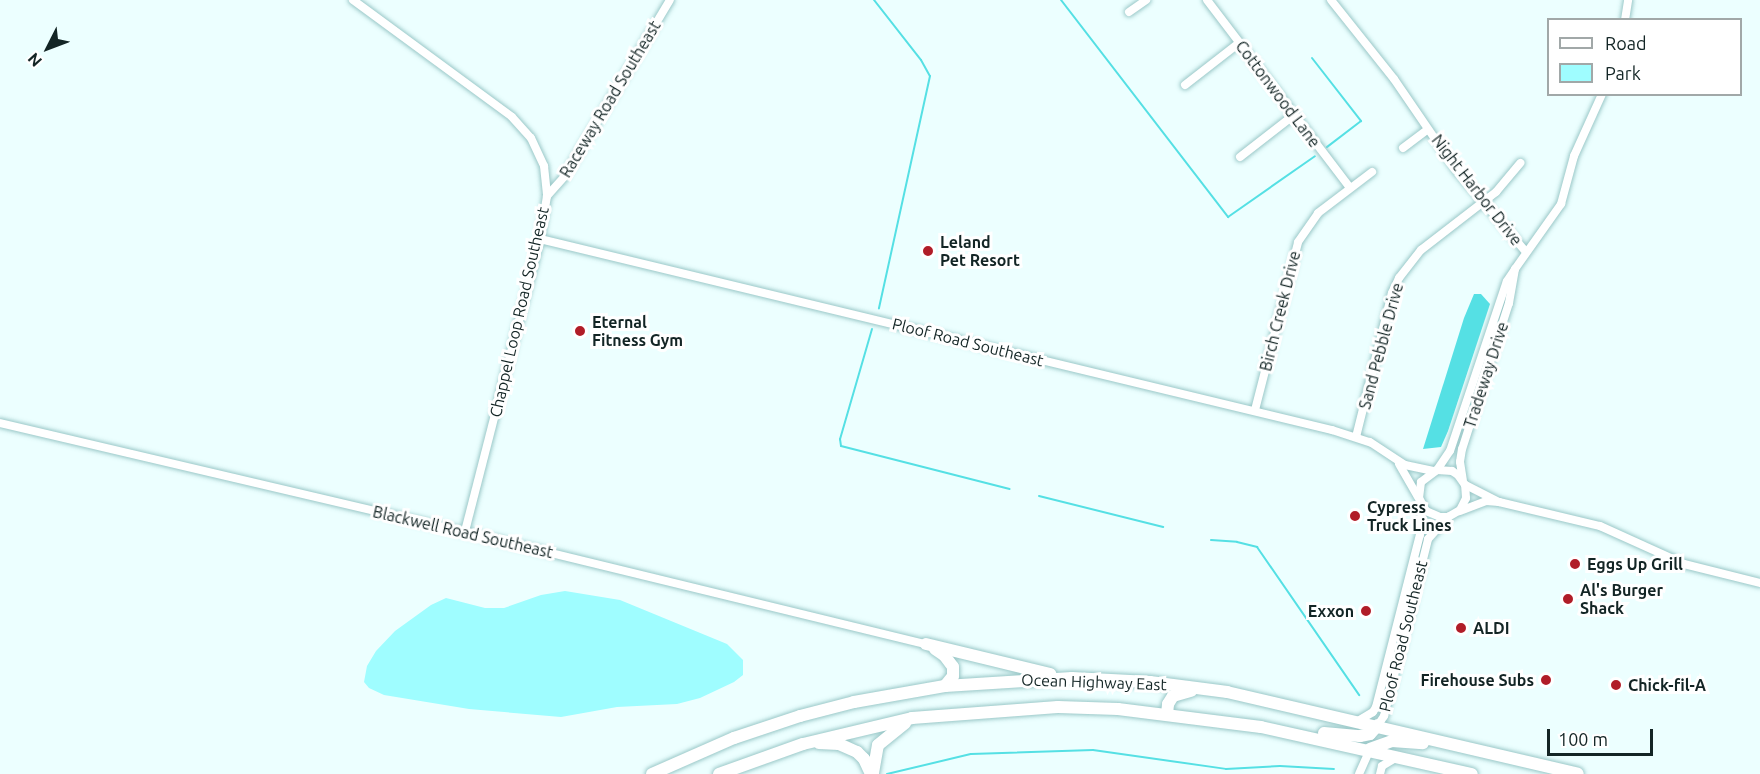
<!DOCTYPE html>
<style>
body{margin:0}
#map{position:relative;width:1760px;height:774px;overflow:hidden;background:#ecffff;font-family:Ubuntu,sans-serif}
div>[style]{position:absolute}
.green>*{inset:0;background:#9ffdff}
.water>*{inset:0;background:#55e0e4}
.stream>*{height:2px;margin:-1px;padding:0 1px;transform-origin:1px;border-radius:1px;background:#55e0e4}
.roads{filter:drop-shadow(0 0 2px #9ac8c8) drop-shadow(0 0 2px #9ac8c8)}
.minor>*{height:8px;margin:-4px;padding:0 4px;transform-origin:4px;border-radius:4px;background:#fff}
.highway>*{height:12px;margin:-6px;padding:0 6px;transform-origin:6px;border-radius:6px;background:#fff}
.dots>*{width:16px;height:16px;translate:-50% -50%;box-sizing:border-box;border:3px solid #fff;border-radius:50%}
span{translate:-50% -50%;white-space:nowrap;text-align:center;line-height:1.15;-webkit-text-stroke:6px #fff;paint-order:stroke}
.street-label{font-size:16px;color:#132525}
.poi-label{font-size:16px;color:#132525;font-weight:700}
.left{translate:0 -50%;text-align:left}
.right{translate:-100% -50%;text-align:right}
.legend{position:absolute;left:1547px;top:18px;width:195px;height:78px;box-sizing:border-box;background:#fff;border:2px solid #a1a8a8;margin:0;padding:8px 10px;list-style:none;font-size:18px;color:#132525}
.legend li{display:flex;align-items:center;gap:12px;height:30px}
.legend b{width:30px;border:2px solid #a1a8a8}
.north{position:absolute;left:18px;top:18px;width:60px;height:60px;-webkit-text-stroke:4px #fff;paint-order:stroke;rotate:228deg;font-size:16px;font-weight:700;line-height:24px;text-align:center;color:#132525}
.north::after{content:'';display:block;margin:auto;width:21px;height:27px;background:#132525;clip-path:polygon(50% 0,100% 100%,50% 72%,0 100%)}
.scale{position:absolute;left:1547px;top:729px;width:106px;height:27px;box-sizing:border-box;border:3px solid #132525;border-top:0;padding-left:8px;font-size:18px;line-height:21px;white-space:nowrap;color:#132525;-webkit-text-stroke:4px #fff;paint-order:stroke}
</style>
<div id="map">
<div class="green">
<i style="clip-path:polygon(565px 591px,620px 600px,727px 644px,743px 660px,743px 675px,734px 682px,700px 698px,677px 704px,617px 707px,561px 717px,469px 709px,384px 695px,369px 688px,364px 682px,367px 666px,376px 651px,395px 631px,431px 605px,446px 598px,485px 608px,504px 608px,541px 595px)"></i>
</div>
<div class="water">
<i style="clip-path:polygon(1474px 294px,1481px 294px,1490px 304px,1448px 431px,1441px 447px,1423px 449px,1464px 318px)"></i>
</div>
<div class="stream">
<i style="left:874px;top:0;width:76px;rotate:51.9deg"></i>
<i style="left:921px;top:60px;width:18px;rotate:61deg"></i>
<i style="left:930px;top:76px;width:238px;rotate:102.4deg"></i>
<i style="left:1061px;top:0;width:274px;rotate:52.4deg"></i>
<i style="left:1228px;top:217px;width:106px;rotate:-35deg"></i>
<i style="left:1312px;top:58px;width:80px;rotate:52.1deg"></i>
<i style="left:1361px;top:121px;width:43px;rotate:142.6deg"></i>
<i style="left:872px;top:329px;width:115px;rotate:106.2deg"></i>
<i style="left:840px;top:439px;width:7px;rotate:82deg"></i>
<i style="left:841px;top:446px;width:174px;rotate:14.3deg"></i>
<i style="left:1039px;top:496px;width:128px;rotate:14deg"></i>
<i style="left:1211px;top:540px;width:26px;rotate:4deg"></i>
<i style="left:1237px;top:542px;width:21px;rotate:14deg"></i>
<i style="left:1257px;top:547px;width:180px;rotate:55.4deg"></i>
<i style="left:887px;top:774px;width:86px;rotate:-13.4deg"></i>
<i style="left:971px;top:754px;width:122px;rotate:-1.9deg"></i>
<i style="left:1093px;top:750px;width:134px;rotate:8.1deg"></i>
<i style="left:1226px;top:769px;width:54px;rotate:-3.2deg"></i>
<i style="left:1280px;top:766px;width:54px;rotate:3.2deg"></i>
</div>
<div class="roads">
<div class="minor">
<i style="left:353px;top:0;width:197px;rotate:36.3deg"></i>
<i style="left:512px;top:117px;width:28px;rotate:48deg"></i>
<i style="left:531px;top:138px;width:31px;rotate:65deg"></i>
<i style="left:544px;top:166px;width:30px;rotate:84deg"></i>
<i style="left:547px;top:196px;width:44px;rotate:99.2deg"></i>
<i style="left:540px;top:239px;width:302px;rotate:104.4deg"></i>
<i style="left:1207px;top:0;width:236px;rotate:52.7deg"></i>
<i style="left:1331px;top:0;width:101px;rotate:51.4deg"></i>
<i style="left:1394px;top:79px;width:112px;rotate:55.6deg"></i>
<i style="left:1457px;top:171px;width:105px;rotate:49.6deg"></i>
<i style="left:1129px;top:12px;width:21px;rotate:-35deg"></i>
<i style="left:1625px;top:20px;width:20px;rotate:-81deg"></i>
<i style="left:1185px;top:85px;width:68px;rotate:-37.9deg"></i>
<i style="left:1403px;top:148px;width:31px;rotate:-37deg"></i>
<i style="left:1240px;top:157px;width:68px;rotate:-37.9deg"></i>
<i style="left:547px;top:196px;width:25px;rotate:-48deg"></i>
<i style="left:564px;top:177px;width:206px;rotate:-59.1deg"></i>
<i style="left:540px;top:239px;width:815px;rotate:13.56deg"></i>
<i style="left:1332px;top:430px;width:40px;rotate:18deg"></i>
<i style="left:1370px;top:442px;width:42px;rotate:33.3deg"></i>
<i style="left:1405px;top:465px;width:29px;rotate:12deg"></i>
<i style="left:1515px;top:269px;width:80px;rotate:-54.7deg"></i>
<i style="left:1561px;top:204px;width:50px;rotate:-74.8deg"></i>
<i style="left:1574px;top:156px;width:68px;rotate:-65.7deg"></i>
<i style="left:1255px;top:410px;width:173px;rotate:-75.6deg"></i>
<i style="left:1298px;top:242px;width:35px;rotate:-55deg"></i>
<i style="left:1318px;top:213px;width:68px;rotate:-37.2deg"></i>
<i style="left:0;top:423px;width:478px;rotate:13.2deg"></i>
<i style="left:465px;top:532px;width:474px;rotate:13.7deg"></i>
<i style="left:1356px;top:437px;width:148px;rotate:-76deg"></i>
<i style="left:1392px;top:293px;width:17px;rotate:-65deg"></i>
<i style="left:1399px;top:278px;width:36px;rotate:-52deg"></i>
<i style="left:1421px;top:250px;width:95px;rotate:-37.7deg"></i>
<i style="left:1496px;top:192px;width:38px;rotate:-50deg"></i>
<i style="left:1399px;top:464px;width:38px;rotate:60deg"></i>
<i style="left:1437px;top:470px;width:23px;rotate:-56deg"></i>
<i style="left:1450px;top:451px;width:179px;rotate:-71.5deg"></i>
<i style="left:1507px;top:281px;width:14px;rotate:-56deg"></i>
<i style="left:1515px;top:269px;width:35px;rotate:100deg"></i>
<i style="left:1509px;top:303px;width:153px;rotate:107.8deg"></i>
<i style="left:1462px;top:449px;width:13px;rotate:99deg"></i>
<i style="left:1460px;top:462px;width:18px;rotate:81deg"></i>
<i style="left:1499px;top:502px;width:104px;rotate:13.4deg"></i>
<i style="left:1600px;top:526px;width:92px;rotate:24.3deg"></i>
<i style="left:1684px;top:564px;width:78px;rotate:14deg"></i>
<i style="left:1460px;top:511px;width:28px;rotate:-21deg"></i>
<i style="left:1486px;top:501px;width:13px;rotate:4deg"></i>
<i style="left:1499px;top:502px;width:38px;rotate:-153deg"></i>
<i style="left:1358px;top:721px;width:17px;rotate:-31deg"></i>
<i style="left:1373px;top:712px;width:6px;rotate:-59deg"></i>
<i style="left:1376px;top:707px;width:178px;rotate:-75.7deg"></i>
<i style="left:1420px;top:535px;width:29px;rotate:-86deg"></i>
<i style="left:1378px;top:725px;width:11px;rotate:-56deg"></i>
<i style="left:1384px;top:716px;width:182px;rotate:-76deg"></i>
<i style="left:1428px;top:539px;width:30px;rotate:-48deg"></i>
<i style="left:1448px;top:517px;width:14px;rotate:-30deg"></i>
<i style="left:1460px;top:510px;width:13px;rotate:-63deg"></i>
<i style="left:1466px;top:498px;width:13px;rotate:-94deg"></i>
<i style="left:1465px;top:485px;width:12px;rotate:-125deg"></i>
<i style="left:1458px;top:475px;width:7px;rotate:-146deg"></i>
<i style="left:1452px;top:471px;width:15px;rotate:-176deg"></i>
<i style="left:1437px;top:470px;width:20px;rotate:143deg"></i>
<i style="left:1421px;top:482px;width:16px;rotate:97deg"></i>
<i style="left:1419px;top:498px;width:15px;rotate:62deg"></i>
<i style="left:1426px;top:511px;width:15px;rotate:23deg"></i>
<i style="left:1440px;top:517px;width:8px"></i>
<i style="left:1359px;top:774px;width:27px;rotate:-66deg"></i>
<i style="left:1380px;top:774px;width:8px;rotate:-76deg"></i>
<i style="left:1382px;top:766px;width:17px;rotate:-31deg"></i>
</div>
<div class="highway">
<i style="left:926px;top:644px;width:128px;rotate:13.6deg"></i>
<i style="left:935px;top:649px;width:11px;rotate:34deg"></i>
<i style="left:944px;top:655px;width:15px;rotate:53deg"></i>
<i style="left:953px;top:667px;width:9px;rotate:90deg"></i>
<i style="left:953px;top:676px;width:13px;rotate:129deg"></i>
<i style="left:1167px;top:714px;width:10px;rotate:-84deg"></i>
<i style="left:1168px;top:704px;width:9px;rotate:-58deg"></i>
<i style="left:1173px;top:696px;width:19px;rotate:-16deg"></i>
<i style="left:1324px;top:733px;width:36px;rotate:5deg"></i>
<i style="left:1360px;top:736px;width:10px;rotate:-11deg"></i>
<i style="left:1370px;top:734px;width:12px;rotate:-48deg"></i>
<i style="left:819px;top:743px;width:20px;rotate:3deg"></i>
<i style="left:839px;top:744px;width:20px;rotate:24deg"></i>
<i style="left:857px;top:752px;width:10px;rotate:45deg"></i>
<i style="left:864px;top:759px;width:17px;rotate:65deg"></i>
<i style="left:1370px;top:749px;width:23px;rotate:-20deg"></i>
<i style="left:1392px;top:741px;width:31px;rotate:4deg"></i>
<i style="left:873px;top:773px;width:28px;rotate:-80deg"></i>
<i style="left:878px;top:745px;width:35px;rotate:-39deg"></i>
<i style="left:652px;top:774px;width:90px;rotate:-23.7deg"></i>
<i style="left:734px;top:738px;width:70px;rotate:-18.4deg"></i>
<i style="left:800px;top:716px;width:56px;rotate:-14.5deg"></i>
<i style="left:854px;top:702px;width:92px;rotate:-10deg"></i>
<i style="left:945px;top:686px;width:127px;rotate:-3.6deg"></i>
<i style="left:1072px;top:678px;width:78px;rotate:2.9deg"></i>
<i style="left:1150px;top:682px;width:78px;rotate:7.4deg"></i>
<i style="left:1227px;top:692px;width:360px;rotate:13.1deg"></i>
<i style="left:719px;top:774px;width:89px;rotate:-19.7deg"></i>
<i style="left:803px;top:744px;width:112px;rotate:-13.4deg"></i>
<i style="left:912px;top:718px;width:146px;rotate:-4.3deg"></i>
<i style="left:1058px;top:707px;width:60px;rotate:1.9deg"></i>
<i style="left:1118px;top:709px;width:144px;rotate:7.2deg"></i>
<i style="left:1261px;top:727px;width:216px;rotate:12.6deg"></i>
</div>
</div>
<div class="dots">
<i style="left:928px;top:251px;background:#b01d28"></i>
<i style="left:580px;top:331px;background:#b01d28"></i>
<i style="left:1355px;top:516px;background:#b01d28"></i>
<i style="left:1575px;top:564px;background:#b01d28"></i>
<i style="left:1568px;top:599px;background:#b01d28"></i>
<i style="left:1366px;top:611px;background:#b01d28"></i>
<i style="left:1461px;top:628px;background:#b01d28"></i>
<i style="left:1546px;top:680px;background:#b01d28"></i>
<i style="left:1616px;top:685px;background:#b01d28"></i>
</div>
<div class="street-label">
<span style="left:1278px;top:94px;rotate:53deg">Cottonwood Lane</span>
<span style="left:610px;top:99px;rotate:-59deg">Raceway Road Southeast</span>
<span style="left:1477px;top:190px;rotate:52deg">Night Harbor Drive</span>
<span style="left:1280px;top:311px;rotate:-76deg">Birch Creek Drive</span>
<span style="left:519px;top:312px;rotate:-77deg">Chappel Loop Road Southeast</span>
<span style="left:968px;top:342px;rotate:14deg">Ploof Road Southeast</span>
<span style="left:1381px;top:346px;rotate:-75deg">Sand Pebble Drive</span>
<span style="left:1486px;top:375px;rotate:-72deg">Tradeway Drive</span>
<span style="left:463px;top:532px;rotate:13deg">Blackwell Road Southeast</span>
<span style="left:1403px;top:636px;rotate:-76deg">Ploof Road Southeast</span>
<span style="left:1094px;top:682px;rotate:2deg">Ocean Highway East</span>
</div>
<div class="poi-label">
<span class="left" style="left:940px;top:251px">Leland<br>Pet Resort</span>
<span class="left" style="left:592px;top:331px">Eternal<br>Fitness Gym</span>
<span class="left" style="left:1367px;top:516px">Cypress<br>Truck Lines</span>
<span class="left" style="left:1587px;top:564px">Eggs Up Grill</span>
<span class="left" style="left:1580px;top:599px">Al's Burger<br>Shack</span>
<span class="right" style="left:1354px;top:611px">Exxon</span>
<span class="left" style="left:1473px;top:628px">ALDI</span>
<span class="right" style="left:1534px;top:680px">Firehouse Subs</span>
<span class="left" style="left:1628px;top:685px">Chick-fil-A</span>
</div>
<ul class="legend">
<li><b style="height:8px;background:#fff"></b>Road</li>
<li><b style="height:16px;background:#9ffdff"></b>Park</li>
</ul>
<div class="north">N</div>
<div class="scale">100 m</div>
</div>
